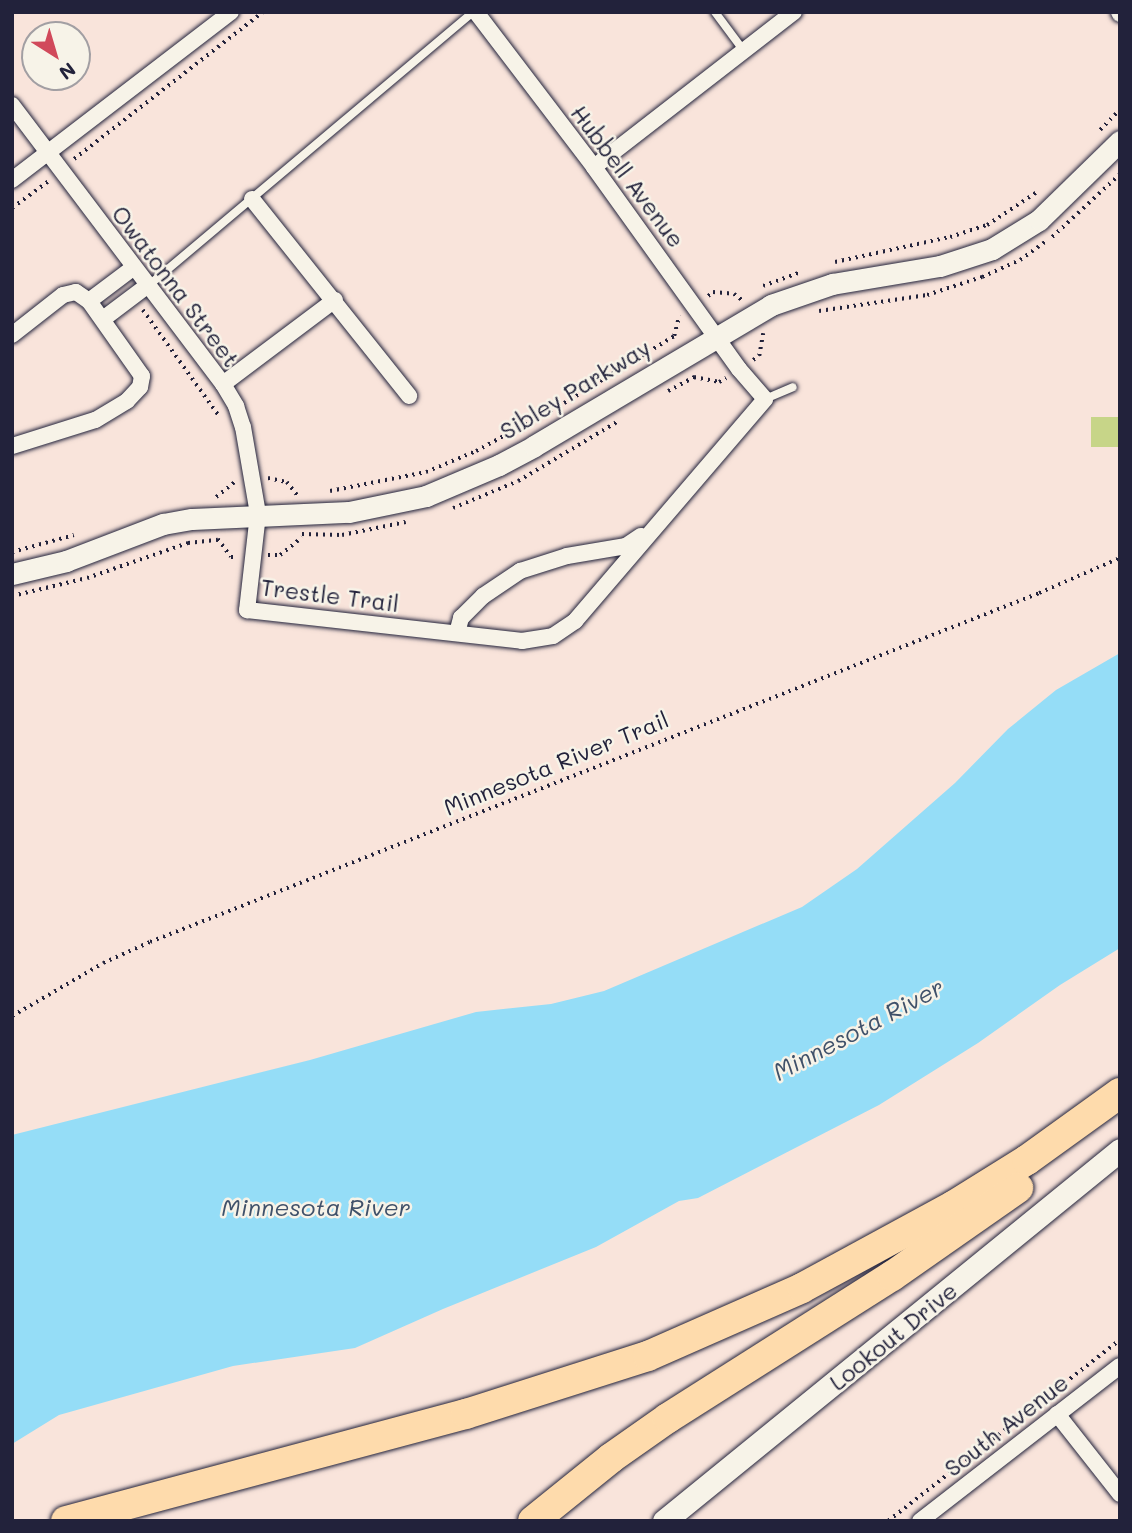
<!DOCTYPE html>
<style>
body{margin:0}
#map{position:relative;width:1132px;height:1533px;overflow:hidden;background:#f9e4db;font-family:Mali,sans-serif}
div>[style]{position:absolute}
.green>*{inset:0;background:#c7d588;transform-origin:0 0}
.water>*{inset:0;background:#95ddf7}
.path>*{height:3.5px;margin-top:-1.75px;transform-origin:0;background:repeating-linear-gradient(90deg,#22223b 0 2px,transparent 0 7px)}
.roads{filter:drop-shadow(0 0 2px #22223b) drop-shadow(0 0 2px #22223b)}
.service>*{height:8px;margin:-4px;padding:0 4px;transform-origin:4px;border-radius:4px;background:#f7f3e8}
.minor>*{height:16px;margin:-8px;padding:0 8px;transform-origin:8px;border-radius:8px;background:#f7f3e8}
.tertiary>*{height:21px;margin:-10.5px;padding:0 10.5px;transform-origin:10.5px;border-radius:10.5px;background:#f7f3e8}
.secondary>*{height:23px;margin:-11.5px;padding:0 11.5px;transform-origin:11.5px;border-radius:11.5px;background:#f7f3e8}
.motorway>*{height:30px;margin:-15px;padding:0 15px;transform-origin:15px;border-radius:15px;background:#fedbac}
span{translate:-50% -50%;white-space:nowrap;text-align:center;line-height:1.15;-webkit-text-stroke:5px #f7f3e8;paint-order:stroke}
.street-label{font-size:23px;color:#22223b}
.water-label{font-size:24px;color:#3f516a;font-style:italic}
.frame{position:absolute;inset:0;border:14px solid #22223b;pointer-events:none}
.north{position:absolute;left:21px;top:21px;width:70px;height:70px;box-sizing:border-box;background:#f7f3e8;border:2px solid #a29fa3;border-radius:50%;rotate:143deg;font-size:19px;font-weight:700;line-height:28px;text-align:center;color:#22223b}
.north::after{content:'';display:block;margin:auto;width:24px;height:32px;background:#d1495b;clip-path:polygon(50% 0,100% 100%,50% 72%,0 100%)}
</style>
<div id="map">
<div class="green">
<i style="left:1120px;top:417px;width:30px;height:29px;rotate:90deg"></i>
</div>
<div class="water">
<i style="clip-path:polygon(1120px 653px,1120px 948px,1060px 985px,978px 1043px,879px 1105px,698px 1198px,679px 1201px,596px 1247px,443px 1309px,355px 1348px,233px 1366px,59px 1415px,12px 1444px,12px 1135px,310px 1060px,476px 1012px,551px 1004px,604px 991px,802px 907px,857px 869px,955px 783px,1008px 729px,1056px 690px)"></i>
</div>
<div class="path">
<i style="left:1100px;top:130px;width:29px;rotate:-46deg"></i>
<i style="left:74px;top:159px;width:239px;rotate:-37.9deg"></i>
<i style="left:12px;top:208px;width:47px;rotate:-36.4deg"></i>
<i style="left:1052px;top:237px;width:93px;rotate:-42.8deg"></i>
<i style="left:835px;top:262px;width:118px;rotate:-12.3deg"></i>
<i style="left:950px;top:237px;width:39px;rotate:-18deg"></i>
<i style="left:987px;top:225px;width:60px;rotate:-33.4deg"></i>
<i style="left:763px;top:286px;width:40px;rotate:-20.2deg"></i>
<i style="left:708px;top:296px;width:6px;rotate:-39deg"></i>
<i style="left:713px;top:292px;width:21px;rotate:5deg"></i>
<i style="left:734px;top:294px;width:10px;rotate:37deg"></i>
<i style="left:143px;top:310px;width:132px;rotate:54.3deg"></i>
<i style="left:819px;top:311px;width:109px;rotate:-8.4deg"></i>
<i style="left:927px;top:295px;width:58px;rotate:-18.1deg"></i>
<i style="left:982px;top:277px;width:42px;rotate:-24.1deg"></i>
<i style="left:1020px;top:260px;width:32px;rotate:-36deg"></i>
<i style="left:753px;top:360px;width:7px;rotate:-34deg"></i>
<i style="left:759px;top:356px;width:23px;rotate:-80deg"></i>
<i style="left:694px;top:377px;width:25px;rotate:11deg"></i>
<i style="left:719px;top:382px;width:8px;rotate:-30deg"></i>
<i style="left:668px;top:391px;width:30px;rotate:-28deg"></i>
<i style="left:564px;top:403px;width:129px;rotate:-31.3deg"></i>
<i style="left:674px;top:336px;width:21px;rotate:-76deg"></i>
<i style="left:268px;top:478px;width:19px;rotate:12deg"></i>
<i style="left:287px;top:482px;width:18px;rotate:52deg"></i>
<i style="left:330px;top:491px;width:98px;rotate:-11.2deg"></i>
<i style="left:426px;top:472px;width:54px;rotate:-22.8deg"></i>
<i style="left:476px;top:451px;width:92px;rotate:-28.5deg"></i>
<i style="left:216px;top:497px;width:27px;rotate:-39deg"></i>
<i style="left:453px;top:508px;width:70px;rotate:-22.6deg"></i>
<i style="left:518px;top:481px;width:115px;rotate:-30.8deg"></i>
<i style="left:302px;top:534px;width:40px;rotate:1.4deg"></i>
<i style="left:342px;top:535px;width:65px;rotate:-11.5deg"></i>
<i style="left:218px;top:539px;width:22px;rotate:54deg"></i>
<i style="left:231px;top:557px;width:5px"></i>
<i style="left:12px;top:552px;width:64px;rotate:-15.3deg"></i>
<i style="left:268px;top:555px;width:12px"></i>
<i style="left:280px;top:555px;width:28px;rotate:-39deg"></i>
<i style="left:12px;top:596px;width:77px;rotate:-13.5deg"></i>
<i style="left:87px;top:578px;width:107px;rotate:-19.1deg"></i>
<i style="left:188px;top:543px;width:30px;rotate:-6deg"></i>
<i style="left:12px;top:1016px;width:105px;rotate:-30.2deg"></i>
<i style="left:103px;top:963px;width:51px;rotate:-24.1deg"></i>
<i style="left:150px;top:942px;width:955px;rotate:-21.43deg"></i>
<i style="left:1039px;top:593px;width:88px;rotate:-23.4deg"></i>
<i style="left:888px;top:1521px;width:294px;rotate:-38deg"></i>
</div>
<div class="roads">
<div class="service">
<i style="left:715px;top:12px;width:49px;rotate:53.4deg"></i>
<i style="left:149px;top:285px;width:424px;rotate:-40.1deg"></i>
<i style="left:765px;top:399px;width:30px;rotate:-23deg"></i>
</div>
<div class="minor">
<i style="left:1119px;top:12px;width:2px;rotate:63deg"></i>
<i style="left:12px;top:105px;width:350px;rotate:52.9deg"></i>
<i style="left:223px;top:384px;width:26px;rotate:59deg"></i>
<i style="left:236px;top:406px;width:22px;rotate:72deg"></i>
<i style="left:243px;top:427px;width:88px;rotate:80.2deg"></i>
<i style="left:258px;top:514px;width:97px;rotate:96.5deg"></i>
<i style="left:247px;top:610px;width:277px;rotate:6.4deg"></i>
<i style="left:522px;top:641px;width:31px;rotate:-9deg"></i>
<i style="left:553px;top:636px;width:27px;rotate:-34deg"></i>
<i style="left:575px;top:621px;width:292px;rotate:-49.4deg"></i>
<i style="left:765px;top:399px;width:40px;rotate:-131deg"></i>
<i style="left:739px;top:369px;width:249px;rotate:-125.7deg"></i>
<i style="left:594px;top:167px;width:195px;rotate:-127.3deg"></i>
<i style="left:594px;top:167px;width:253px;rotate:-37.8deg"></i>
<i style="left:12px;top:180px;width:276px;rotate:-37.5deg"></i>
<i style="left:252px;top:199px;width:252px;rotate:51.4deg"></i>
<i style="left:89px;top:301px;width:55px;rotate:-36.9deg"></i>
<i style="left:103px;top:319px;width:55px;rotate:-36.9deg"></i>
<i style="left:12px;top:335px;width:65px;rotate:-38.1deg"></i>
<i style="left:63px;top:295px;width:13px;rotate:-13deg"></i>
<i style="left:76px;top:292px;width:16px;rotate:35deg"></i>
<i style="left:89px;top:301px;width:92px;rotate:54.8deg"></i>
<i style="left:142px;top:376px;width:11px;rotate:100deg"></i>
<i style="left:140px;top:387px;width:19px;rotate:133deg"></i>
<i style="left:127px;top:401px;width:37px;rotate:149deg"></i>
<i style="left:95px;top:420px;width:87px;rotate:162.6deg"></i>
<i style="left:223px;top:384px;width:140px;rotate:-36.9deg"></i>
<i style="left:457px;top:633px;width:16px;rotate:-75deg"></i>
<i style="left:461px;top:618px;width:31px;rotate:-45deg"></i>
<i style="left:483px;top:596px;width:45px;rotate:-34deg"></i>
<i style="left:520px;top:571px;width:49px;rotate:-17.7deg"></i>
<i style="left:567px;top:556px;width:60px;rotate:-9.6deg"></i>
<i style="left:626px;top:546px;width:18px;rotate:-34deg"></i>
<i style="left:1057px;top:1414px;width:102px;rotate:51.8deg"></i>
<i style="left:920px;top:1521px;width:253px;rotate:-37.8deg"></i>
</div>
<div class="tertiary">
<i style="left:12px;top:574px;width:56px;rotate:-13.5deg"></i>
<i style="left:66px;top:561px;width:104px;rotate:-20.9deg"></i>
<i style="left:163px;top:524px;width:29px;rotate:-10deg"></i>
<i style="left:192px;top:519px;width:157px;rotate:-2.6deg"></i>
<i style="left:349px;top:512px;width:79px;rotate:-11.7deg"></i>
<i style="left:426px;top:496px;width:79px;rotate:-23deg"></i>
<i style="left:499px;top:465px;width:40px;rotate:-28deg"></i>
<i style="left:534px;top:446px;width:276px;rotate:-30.7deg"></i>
<i style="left:771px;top:305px;width:65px;rotate:-19deg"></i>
<i style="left:832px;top:284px;width:109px;rotate:-9.5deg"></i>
<i style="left:940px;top:266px;width:55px;rotate:-18.1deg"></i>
<i style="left:992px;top:249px;width:55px;rotate:-31.7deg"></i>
<i style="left:1039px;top:220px;width:113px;rotate:-44.3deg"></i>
</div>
<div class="secondary">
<i style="left:664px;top:1521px;width:588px;rotate:-39.13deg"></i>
</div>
<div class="motorway">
<i style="left:66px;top:1521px;width:414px;rotate:-15deg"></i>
<i style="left:466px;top:1414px;width:191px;rotate:-17.7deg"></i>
<i style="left:648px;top:1356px;width:168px;rotate:-23.8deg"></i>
<i style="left:802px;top:1288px;width:172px;rotate:-28.5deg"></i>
<i style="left:953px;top:1206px;width:87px;rotate:-31.9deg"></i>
<i style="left:1027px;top:1160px;width:115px;rotate:-35.8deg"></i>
<i style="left:533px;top:1521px;width:100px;rotate:-38.9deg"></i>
<i style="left:611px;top:1458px;width:70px;rotate:-35.1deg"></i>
<i style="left:668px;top:1418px;width:265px;rotate:-32.4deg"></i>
<i style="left:892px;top:1276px;width:154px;rotate:-34.9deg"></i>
</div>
</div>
<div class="street-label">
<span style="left:628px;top:176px;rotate:53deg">Hubbell Avenue</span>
<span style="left:176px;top:286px;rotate:53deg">Owatonna Street</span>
<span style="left:575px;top:389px;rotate:-31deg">Sibley Parkway</span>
<span style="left:330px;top:595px;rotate:7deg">Trestle Trail</span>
<span style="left:556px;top:763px;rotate:-22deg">Minnesota River Trail</span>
<span style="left:893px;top:1336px;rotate:-39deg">Lookout Drive</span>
<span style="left:1006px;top:1425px;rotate:-38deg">South Avenue</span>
</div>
<div class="water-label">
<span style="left:858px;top:1029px;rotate:-28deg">Minnesota River</span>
<span style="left:316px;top:1207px">Minnesota River</span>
</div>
<div class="frame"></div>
<div class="north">N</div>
</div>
